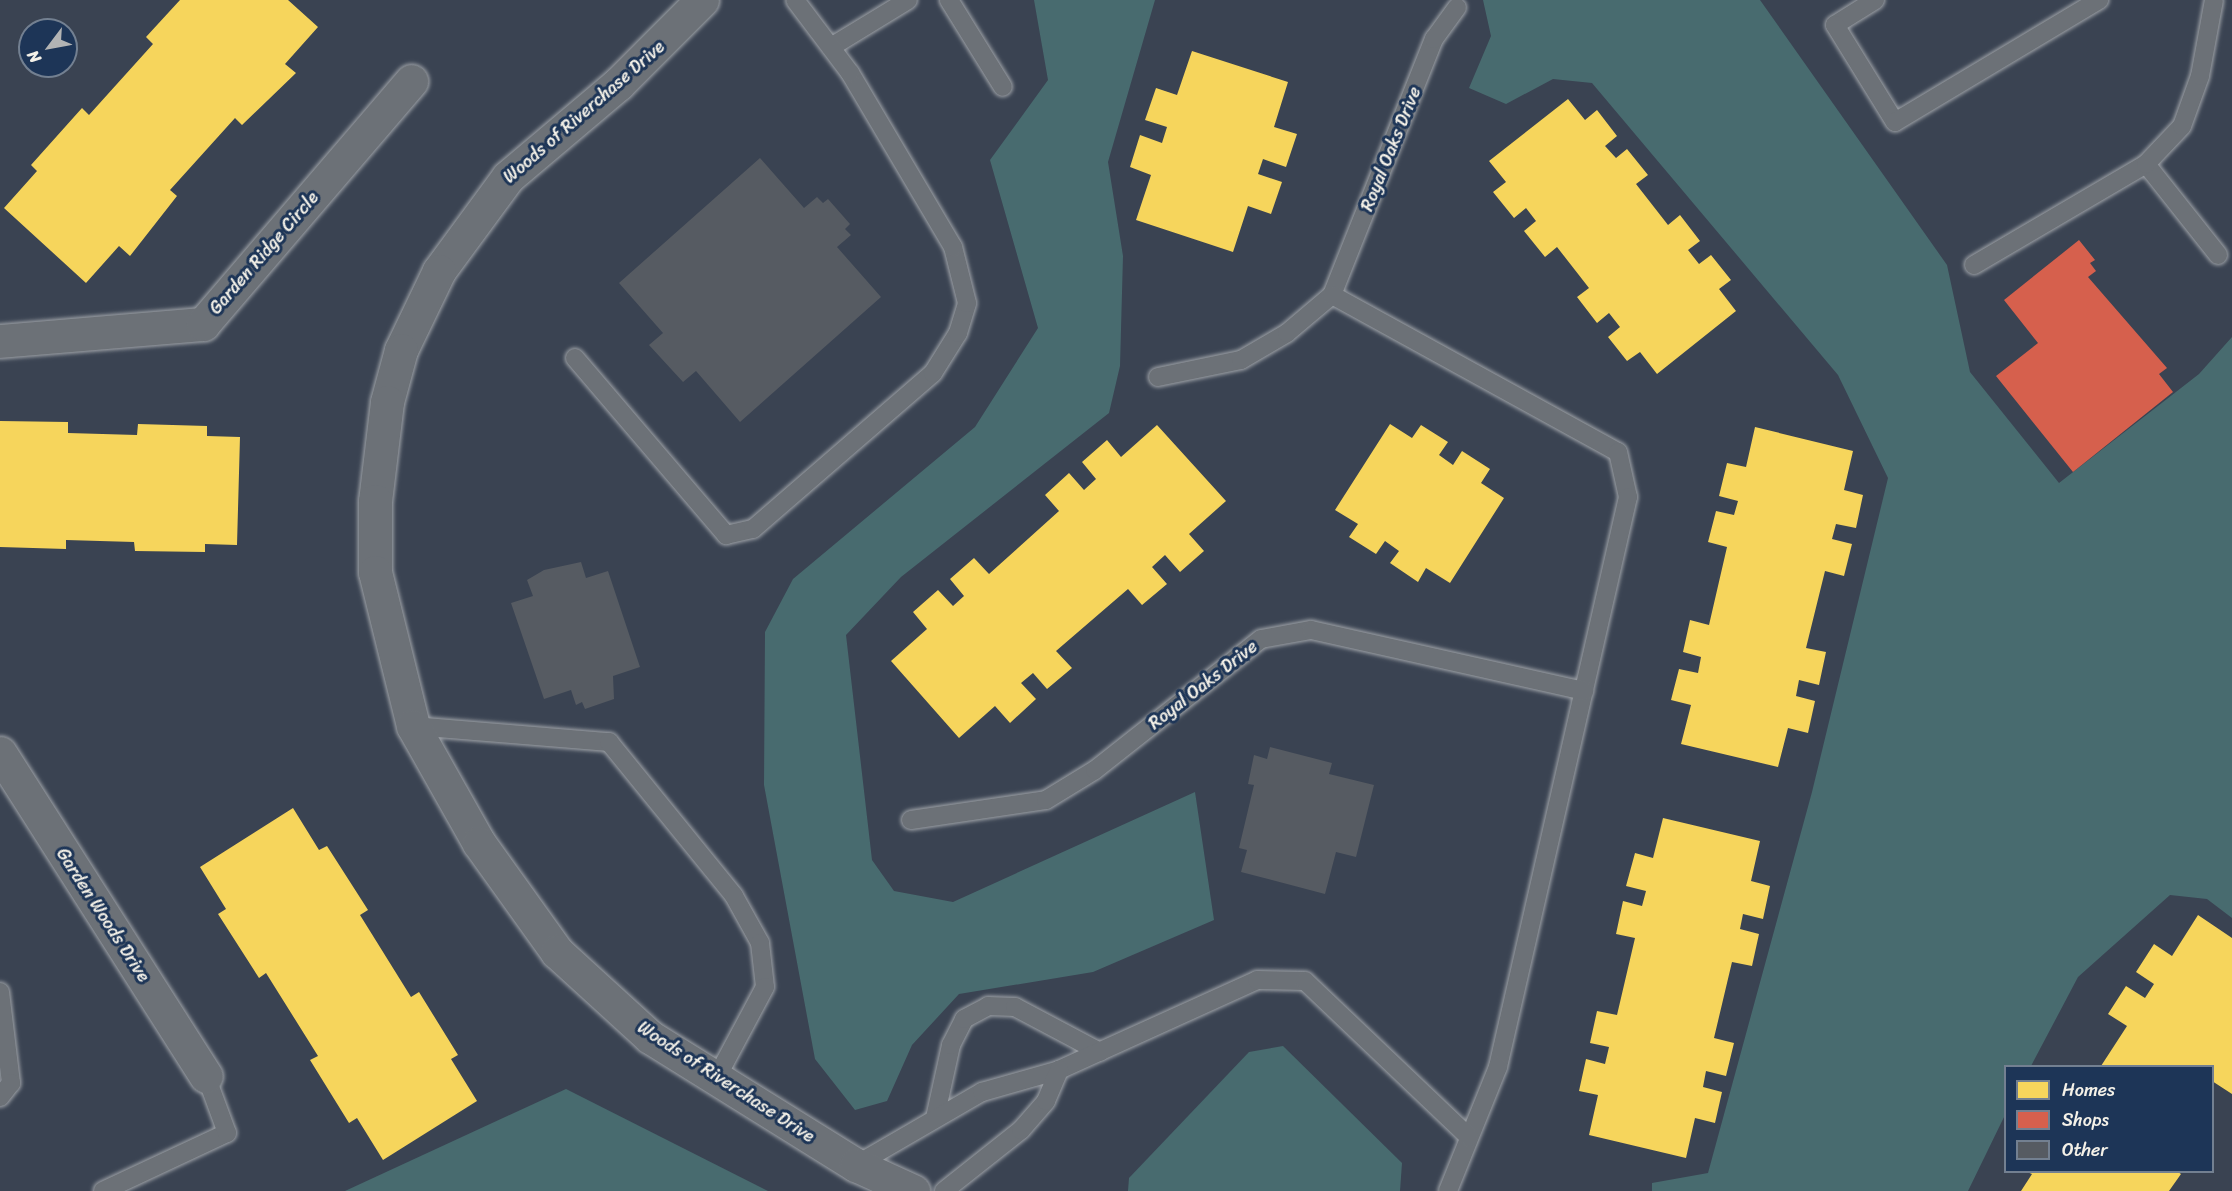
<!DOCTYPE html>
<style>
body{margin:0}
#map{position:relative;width:2232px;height:1191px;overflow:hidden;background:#3a4352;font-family:Sriracha,sans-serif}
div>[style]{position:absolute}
.green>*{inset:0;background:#486b6f}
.homes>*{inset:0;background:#f6d55c}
.shops>*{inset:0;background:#d6604d}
.building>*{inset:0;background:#565b62}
.roads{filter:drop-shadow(0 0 2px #9ea2a7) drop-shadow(0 0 2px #9ea2a7)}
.service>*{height:18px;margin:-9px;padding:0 9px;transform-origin:9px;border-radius:9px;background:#6c7177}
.minor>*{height:33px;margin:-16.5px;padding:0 16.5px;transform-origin:16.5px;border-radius:16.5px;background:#6c7177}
span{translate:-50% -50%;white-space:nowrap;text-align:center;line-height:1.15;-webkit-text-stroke:6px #1d3557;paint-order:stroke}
.street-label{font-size:18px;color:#f4f1e8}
.legend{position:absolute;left:2004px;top:1065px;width:210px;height:108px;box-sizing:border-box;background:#1d3557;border:2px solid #738091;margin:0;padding:8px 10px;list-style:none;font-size:18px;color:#f4f1e8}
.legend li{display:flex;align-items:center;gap:12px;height:30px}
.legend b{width:30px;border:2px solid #738091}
.north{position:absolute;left:18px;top:18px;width:60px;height:60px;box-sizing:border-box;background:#1d3557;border:2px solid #738091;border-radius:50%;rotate:238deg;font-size:16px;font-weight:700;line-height:24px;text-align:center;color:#f4f1e8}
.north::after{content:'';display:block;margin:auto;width:21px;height:27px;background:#b3b4b4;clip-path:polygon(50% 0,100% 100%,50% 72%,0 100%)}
</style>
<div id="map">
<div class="green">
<i style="clip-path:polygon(1034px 0,1155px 0,1108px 162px,1123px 256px,1120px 366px,1109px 413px,901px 577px,846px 635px,872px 860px,894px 891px,953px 902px,1195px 792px,1214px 920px,1093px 972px,959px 994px,912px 1045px,887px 1101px,855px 1110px,815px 1059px,764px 785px,765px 632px,793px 579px,975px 427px,1038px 328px,990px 160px,1048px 80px)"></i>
<i style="clip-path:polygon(1483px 0,1760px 0,1947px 265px,1970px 372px,2059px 483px,2199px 374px,2232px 337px,2232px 918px,2207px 899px,2170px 895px,2078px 977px,2031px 1066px,2006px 1066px,2005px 1115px,1968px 1191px,1652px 1191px,1652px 1183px,1708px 1173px,1812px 792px,1888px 478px,1838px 375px,1592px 83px,1553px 79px,1506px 104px,1469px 88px,1491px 36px)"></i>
<i style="clip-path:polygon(1283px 1046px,1402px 1163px,1400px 1191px,1128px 1191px,1129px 1178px,1249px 1052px)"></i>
<i style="clip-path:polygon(566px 1089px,768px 1191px,345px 1191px)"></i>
</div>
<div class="homes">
<i style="clip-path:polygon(180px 0,288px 0,318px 27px,285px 64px,296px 73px,242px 125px,235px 118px,170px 190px,177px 196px,130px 256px,119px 246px,86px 283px,4px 208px,37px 171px,31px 165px,82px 108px,89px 115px,153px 44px,146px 37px)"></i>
<i style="clip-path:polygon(1192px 51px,1288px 82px,1274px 127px,1297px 134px,1286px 167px,1263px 159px,1258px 174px,1282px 182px,1271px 214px,1248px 206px,1233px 252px,1136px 220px,1151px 175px,1130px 167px,1140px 135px,1162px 143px,1167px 127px,1145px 120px,1156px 88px,1177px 95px)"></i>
<i style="clip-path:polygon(1568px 99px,1585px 120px,1597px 110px,1617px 136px,1605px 146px,1616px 158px,1627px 149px,1648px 175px,1636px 184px,1668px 225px,1680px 215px,1700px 241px,1688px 250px,1699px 264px,1711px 255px,1731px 280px,1719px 289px,1736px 311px,1657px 374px,1640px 352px,1627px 361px,1608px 337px,1620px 327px,1609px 313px,1597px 323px,1577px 297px,1589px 288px,1557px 247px,1545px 257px,1524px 231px,1536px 221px,1526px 208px,1514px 218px,1493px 192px,1506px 182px,1489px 161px)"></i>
<i style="clip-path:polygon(0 421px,68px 422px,68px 433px,137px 435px,138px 424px,207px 426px,207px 436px,240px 437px,237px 545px,205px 544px,205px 552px,135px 551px,134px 542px,66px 540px,66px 549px,0 547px)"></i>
<i style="clip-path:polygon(1390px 424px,1412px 438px,1421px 425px,1448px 442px,1439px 455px,1453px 465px,1462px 451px,1490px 469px,1481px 483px,1504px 498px,1450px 583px,1426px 568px,1418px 582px,1390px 563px,1399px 551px,1385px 541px,1376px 554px,1349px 537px,1358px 524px,1335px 510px)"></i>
<i style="clip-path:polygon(1157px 425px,1226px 501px,1189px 534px,1204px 551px,1180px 572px,1165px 555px,1152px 567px,1167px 584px,1142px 605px,1128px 589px,1056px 651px,1072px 668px,1047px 689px,1033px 673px,1021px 683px,1036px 699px,1010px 723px,995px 706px,959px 738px,891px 661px,927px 629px,913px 612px,938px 590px,953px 606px,964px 596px,950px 579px,974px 558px,989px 574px,1059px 511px,1045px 495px,1069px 473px,1084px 490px,1096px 479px,1082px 462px,1107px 440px,1121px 457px)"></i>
<i style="clip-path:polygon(1755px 427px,1853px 451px,1844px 490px,1863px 495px,1856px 528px,1836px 524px,1832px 539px,1852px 544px,1844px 576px,1825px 571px,1806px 648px,1826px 652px,1819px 685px,1799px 680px,1796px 696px,1815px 701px,1808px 733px,1788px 728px,1778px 767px,1681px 744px,1691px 705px,1671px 700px,1679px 669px,1698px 673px,1701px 657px,1683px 652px,1690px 620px,1709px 625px,1727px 547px,1708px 542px,1716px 511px,1734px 515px,1738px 501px,1719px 496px,1727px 463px,1746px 467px)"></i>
<i style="clip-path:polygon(293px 808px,319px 850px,327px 846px,368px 910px,360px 915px,411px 997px,419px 992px,458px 1055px,451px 1059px,477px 1101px,383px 1160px,357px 1118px,349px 1123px,310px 1060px,318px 1056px,266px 973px,259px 978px,218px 914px,226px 909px,200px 867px)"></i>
<i style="clip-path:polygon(1663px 818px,1760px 841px,1751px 881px,1770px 886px,1763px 919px,1743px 914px,1740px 929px,1759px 934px,1752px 966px,1732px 962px,1714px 1038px,1734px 1043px,1726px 1076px,1706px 1071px,1703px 1087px,1722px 1092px,1715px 1123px,1695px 1118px,1686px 1158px,1589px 1135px,1598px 1095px,1579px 1091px,1586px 1059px,1605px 1064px,1609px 1047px,1590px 1043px,1597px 1011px,1617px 1015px,1635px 938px,1616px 934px,1623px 901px,1642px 906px,1646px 891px,1626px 886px,1635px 853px,1653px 858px)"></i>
<i style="clip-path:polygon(2198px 915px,2232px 938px,2232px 1094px,2212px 1081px,2212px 1066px,2101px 1066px,2127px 1026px,2108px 1014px,2126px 986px,2145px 998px,2154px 984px,2136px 972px,2154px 944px,2172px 956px)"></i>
<i style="clip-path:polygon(2027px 1172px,2178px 1172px,2181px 1174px,2169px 1191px,2021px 1191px,2032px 1174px)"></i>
</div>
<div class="shops">
<i style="clip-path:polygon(2079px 240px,2095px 260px,2090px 263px,2096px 271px,2088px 277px,2167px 368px,2159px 374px,2173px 392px,2073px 472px,1996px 376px,2038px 343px,2004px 300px)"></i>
</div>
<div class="building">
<i style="clip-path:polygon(760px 158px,804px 208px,817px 197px,823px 203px,828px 199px,850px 224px,845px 229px,851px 235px,837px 247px,881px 297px,740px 422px,696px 371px,683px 382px,649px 345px,663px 333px,619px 283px)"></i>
<i style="clip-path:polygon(581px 562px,586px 578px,608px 571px,640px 667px,613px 676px,614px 699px,585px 709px,582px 702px,576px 705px,571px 690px,544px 699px,511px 603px,533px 596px,527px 580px,544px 570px)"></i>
<i style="clip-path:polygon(1270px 747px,1332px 763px,1329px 774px,1374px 785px,1356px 857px,1336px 852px,1325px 894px,1241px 872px,1247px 850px,1239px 848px,1254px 785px,1248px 784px,1254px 755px,1267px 759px)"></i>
</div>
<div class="roads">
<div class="service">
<i style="left:949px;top:0;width:102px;rotate:58.2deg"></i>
<i style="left:1875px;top:0;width:47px;rotate:148deg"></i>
<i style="left:1835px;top:25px;width:114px;rotate:58.3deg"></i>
<i style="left:1895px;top:122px;width:238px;rotate:-30.9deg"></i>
<i style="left:831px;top:47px;width:90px;rotate:-31.4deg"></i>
<i style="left:2146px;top:164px;width:116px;rotate:51.6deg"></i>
<i style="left:1974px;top:265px;width:199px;rotate:-30.4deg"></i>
<i style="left:2146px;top:164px;width:52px;rotate:-46.5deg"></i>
<i style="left:2182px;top:126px;width:53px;rotate:-70.2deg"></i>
<i style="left:2200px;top:76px;width:77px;rotate:-79.6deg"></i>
<i style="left:1332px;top:295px;width:276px;rotate:-68.3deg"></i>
<i style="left:1434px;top:39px;width:39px;rotate:-54deg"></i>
<i style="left:575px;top:358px;width:233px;rotate:49.5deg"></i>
<i style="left:726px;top:535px;width:28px;rotate:-13deg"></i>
<i style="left:753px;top:529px;width:238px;rotate:-40.9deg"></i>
<i style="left:933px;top:373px;width:47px;rotate:-58deg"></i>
<i style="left:958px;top:333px;width:31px;rotate:-73deg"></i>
<i style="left:967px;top:303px;width:58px;rotate:-104deg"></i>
<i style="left:953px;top:247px;width:202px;rotate:-120.6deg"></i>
<i style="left:850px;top:73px;width:91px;rotate:-127deg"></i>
<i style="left:1158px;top:377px;width:85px;rotate:-11.6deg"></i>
<i style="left:1241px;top:360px;width:53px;rotate:-30.4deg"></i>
<i style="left:1287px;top:333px;width:59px;rotate:-40.2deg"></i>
<i style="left:1332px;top:295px;width:326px;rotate:28.8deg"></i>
<i style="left:1618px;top:452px;width:46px;rotate:77.5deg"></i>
<i style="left:1628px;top:497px;width:585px;rotate:102.85deg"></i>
<i style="left:1498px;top:1067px;width:134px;rotate:112deg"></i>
<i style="left:413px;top:726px;width:197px;rotate:4.7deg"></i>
<i style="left:609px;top:742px;width:198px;rotate:50.9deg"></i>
<i style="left:734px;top:896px;width:54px;rotate:61deg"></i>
<i style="left:760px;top:943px;width:44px;rotate:83.5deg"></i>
<i style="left:765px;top:987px;width:102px;rotate:118.1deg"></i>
<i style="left:911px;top:820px;width:136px;rotate:-8.4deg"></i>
<i style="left:1046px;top:800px;width:57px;rotate:-31.5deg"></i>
<i style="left:1095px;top:770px;width:211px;rotate:-38.3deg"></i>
<i style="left:1261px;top:639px;width:51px;rotate:-10.2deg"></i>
<i style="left:1311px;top:630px;width:280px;rotate:12.6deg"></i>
<i style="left:0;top:992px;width:92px;rotate:83.1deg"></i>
<i style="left:11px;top:1083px;width:18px;rotate:128deg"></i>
<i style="left:935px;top:1118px;width:75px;rotate:-77.6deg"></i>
<i style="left:951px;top:1045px;width:29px;rotate:-63deg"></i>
<i style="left:964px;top:1019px;width:27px;rotate:-28deg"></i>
<i style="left:988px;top:1006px;width:27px;rotate:2deg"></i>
<i style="left:1015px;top:1007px;width:96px;rotate:27.9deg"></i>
<i style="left:856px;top:1165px;width:146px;rotate:-30.1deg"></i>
<i style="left:982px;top:1092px;width:80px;rotate:-15.9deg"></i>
<i style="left:1059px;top:1070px;width:217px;rotate:-24.4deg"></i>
<i style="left:1257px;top:980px;width:48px;rotate:1.2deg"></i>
<i style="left:1305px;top:981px;width:226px;rotate:43.6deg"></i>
<i style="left:103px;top:1191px;width:137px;rotate:-25.1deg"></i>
<i style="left:227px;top:1133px;width:61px;rotate:-110.2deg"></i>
<i style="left:944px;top:1191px;width:98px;rotate:-38.4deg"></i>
<i style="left:1021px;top:1130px;width:38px;rotate:-49deg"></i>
<i style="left:1046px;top:1101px;width:34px;rotate:-67deg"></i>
</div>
<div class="minor">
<i style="left:702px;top:0;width:119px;rotate:135deg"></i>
<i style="left:618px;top:84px;width:144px;rotate:139.8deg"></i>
<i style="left:508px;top:177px;width:117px;rotate:126.3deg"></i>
<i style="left:439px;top:271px;width:88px;rotate:115.7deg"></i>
<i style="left:401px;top:350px;width:54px;rotate:105.1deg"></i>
<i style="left:387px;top:402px;width:100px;rotate:96.9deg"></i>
<i style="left:375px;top:501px;width:71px;rotate:90deg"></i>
<i style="left:375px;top:572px;width:159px;rotate:76.1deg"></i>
<i style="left:413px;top:726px;width:134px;rotate:60.6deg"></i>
<i style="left:479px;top:843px;width:134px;rotate:54.4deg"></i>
<i style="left:557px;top:952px;width:126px;rotate:42.4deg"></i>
<i style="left:650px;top:1037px;width:243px;rotate:31.9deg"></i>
<i style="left:856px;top:1165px;width:63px;rotate:24.5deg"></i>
<i style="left:0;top:341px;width:204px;rotate:-4.8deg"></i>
<i style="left:203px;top:324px;width:320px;rotate:-49.4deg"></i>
<i style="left:0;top:753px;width:383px;rotate:57.5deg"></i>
</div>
</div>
<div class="street-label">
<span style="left:584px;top:112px;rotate:-41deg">Woods of Riverchase Drive</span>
<span style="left:1391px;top:149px;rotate:-68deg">Royal Oaks Drive</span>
<span style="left:264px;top:253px;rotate:-49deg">Garden Ridge Circle</span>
<span style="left:1203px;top:685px;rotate:-38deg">Royal Oaks Drive</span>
<span style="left:103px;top:915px;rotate:57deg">Garden Woods Drive</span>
<span style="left:726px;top:1082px;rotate:33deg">Woods of Riverchase Drive</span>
</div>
<ul class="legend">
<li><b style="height:16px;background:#f6d55c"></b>Homes</li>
<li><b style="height:16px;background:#d6604d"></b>Shops</li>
<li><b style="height:16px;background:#565b62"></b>Other</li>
</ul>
<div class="north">N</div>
</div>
